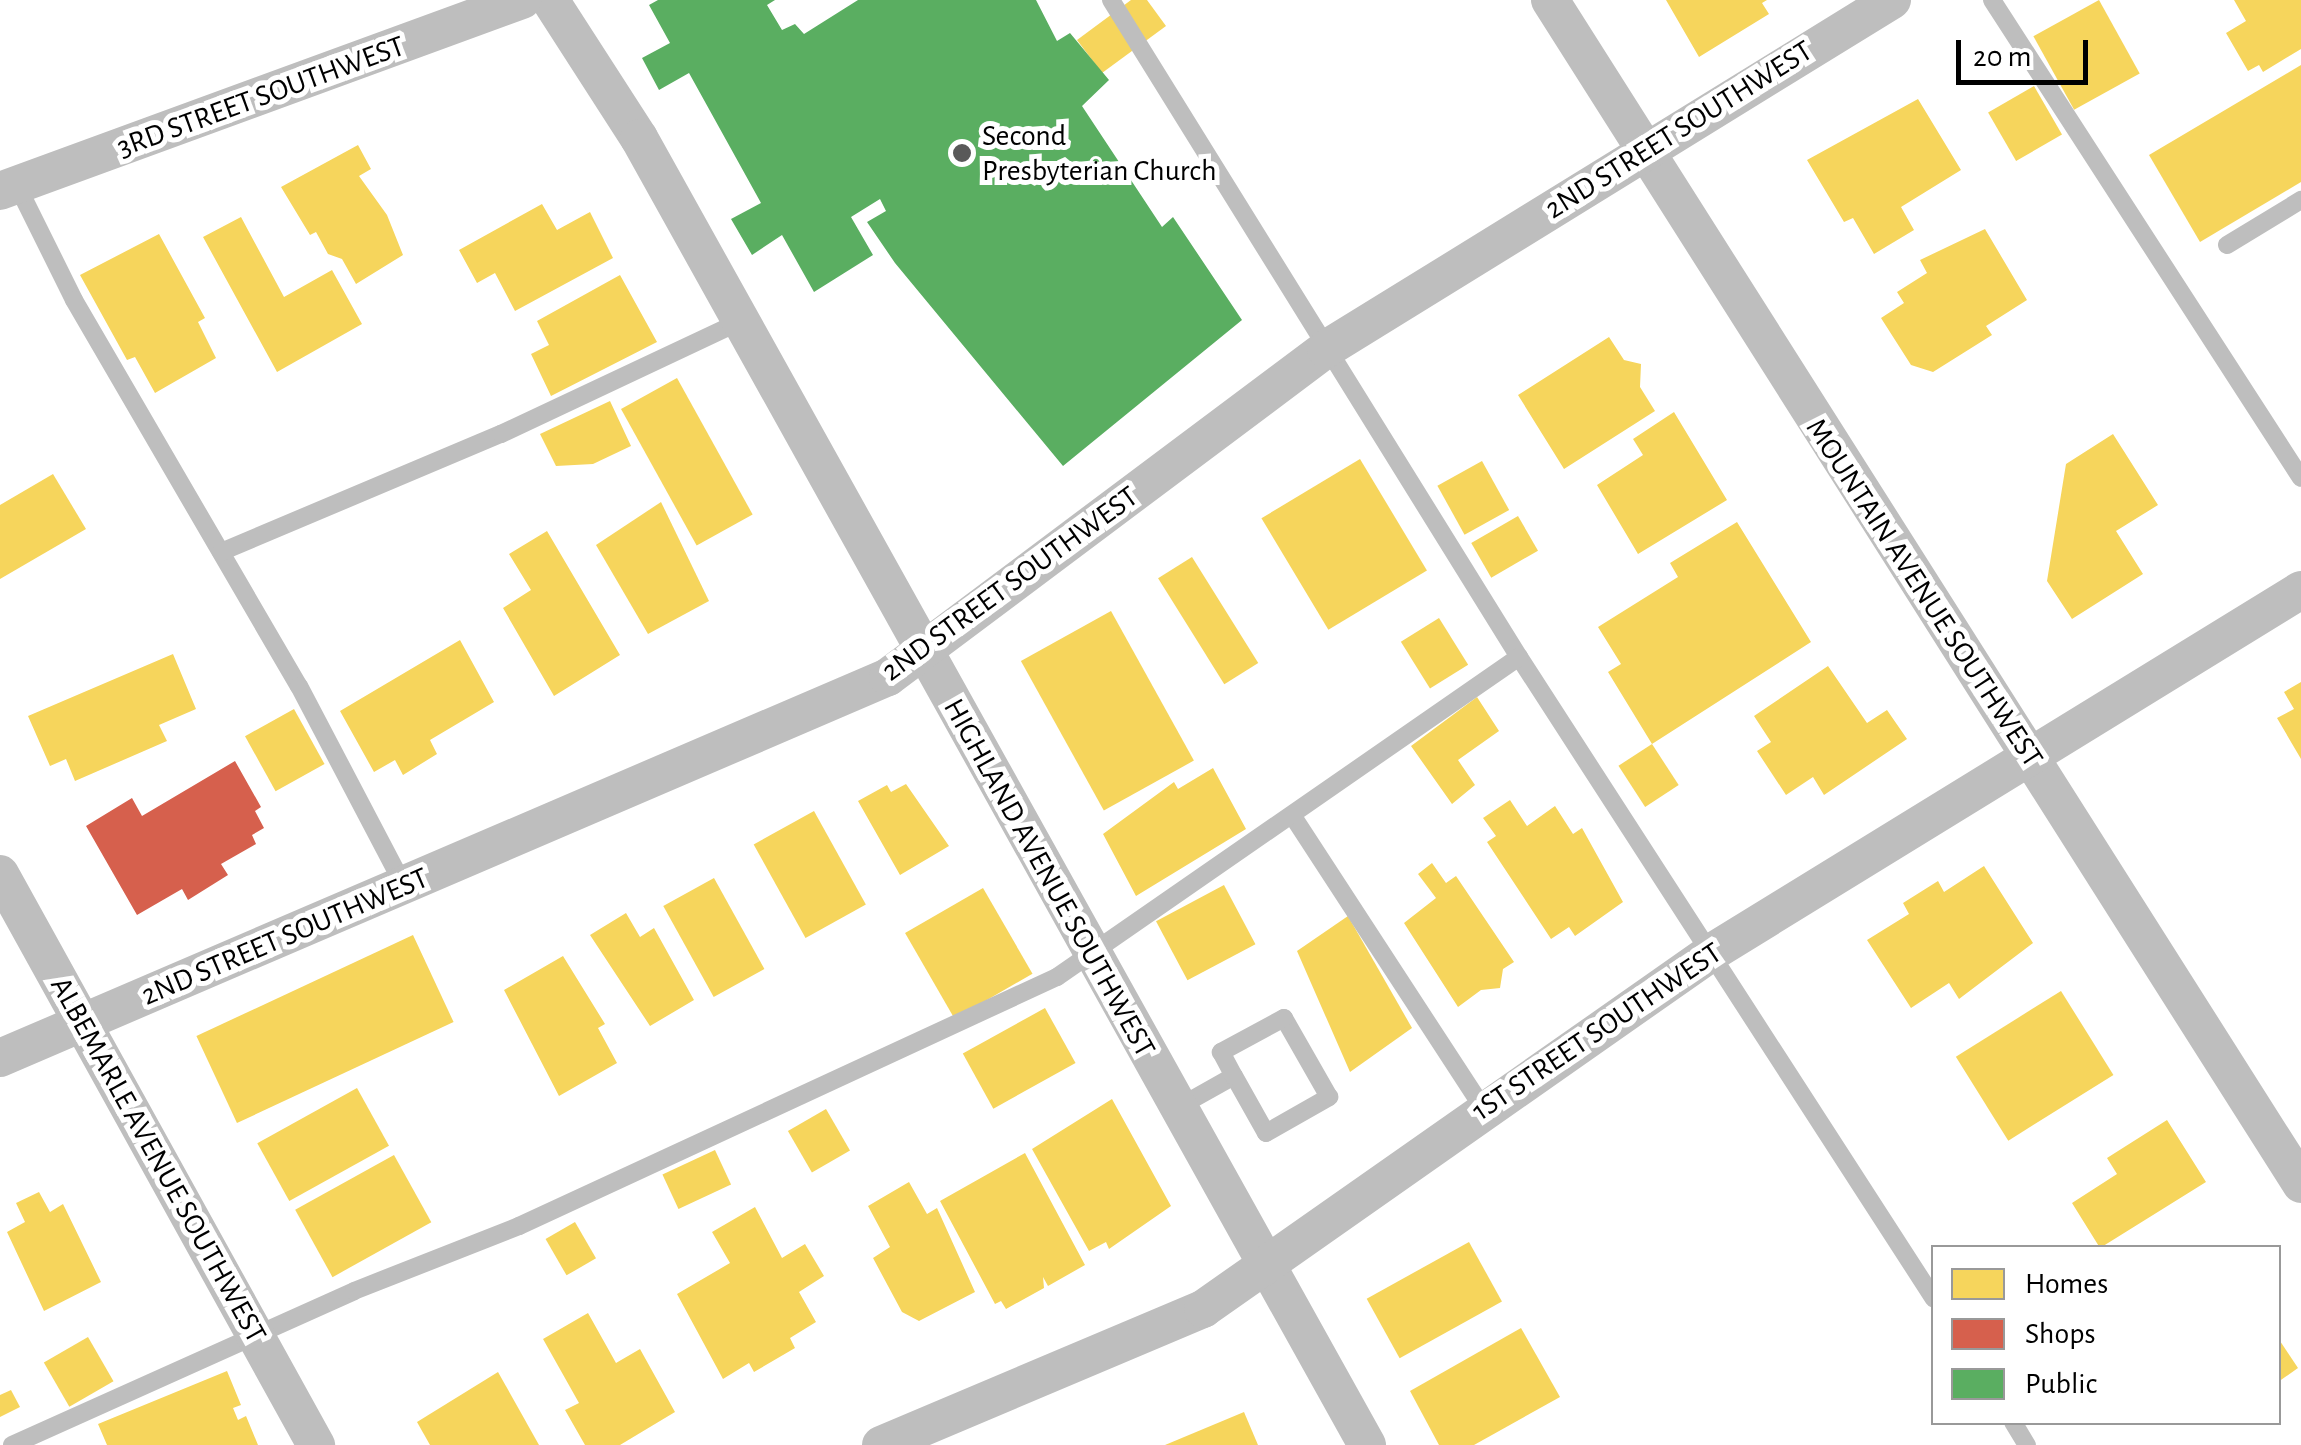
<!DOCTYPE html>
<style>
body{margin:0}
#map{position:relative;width:2301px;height:1445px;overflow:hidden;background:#fff;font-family:"Alegreya Sans",sans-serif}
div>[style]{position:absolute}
.homes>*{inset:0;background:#f6d55c;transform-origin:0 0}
.shops>*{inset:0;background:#d6604d}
.public>*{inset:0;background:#5aae61}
.lane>*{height:18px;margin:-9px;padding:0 9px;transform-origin:9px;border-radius:9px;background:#bebebe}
.street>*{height:38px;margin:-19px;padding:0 19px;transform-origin:19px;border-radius:19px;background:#bebebe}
.dots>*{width:28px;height:28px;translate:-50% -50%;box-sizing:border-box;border:5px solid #fff;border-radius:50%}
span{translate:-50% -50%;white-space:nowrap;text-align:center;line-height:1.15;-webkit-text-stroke:10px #fff;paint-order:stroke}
.street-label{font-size:30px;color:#000}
.poi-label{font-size:30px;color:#000}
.left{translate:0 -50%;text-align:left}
.legend{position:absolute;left:1931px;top:1245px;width:350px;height:180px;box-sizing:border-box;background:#fff;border:2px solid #999;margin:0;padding:12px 18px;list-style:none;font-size:30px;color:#000}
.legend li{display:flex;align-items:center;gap:20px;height:50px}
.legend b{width:50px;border:2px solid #999}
.scale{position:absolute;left:1956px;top:40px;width:132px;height:45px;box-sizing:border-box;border:5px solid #000;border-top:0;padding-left:12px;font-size:30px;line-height:35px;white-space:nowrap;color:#000;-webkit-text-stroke:8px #fff;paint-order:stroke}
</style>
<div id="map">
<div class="homes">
<i style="clip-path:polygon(1131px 0,1147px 0,1166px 26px,1102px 73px,1077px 40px)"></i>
<i style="clip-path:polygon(1666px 0,1767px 0,1762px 3px,1769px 14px,1699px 57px)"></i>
<i style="left:2099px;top:0;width:84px;height:75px;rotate:61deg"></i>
<i style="clip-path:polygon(2234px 0,2301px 0,2301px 49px,2263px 72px,2259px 65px,2248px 71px,2226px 33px,2246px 21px)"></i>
<i style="clip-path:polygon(2301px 65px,2301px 182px,2200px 242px,2149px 155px)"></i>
<i style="left:2034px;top:86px;width:56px;height:53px;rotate:60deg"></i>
<i style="clip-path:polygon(1918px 99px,1961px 170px,1901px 207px,1914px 230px,1874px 254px,1853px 218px,1844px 222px,1807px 160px)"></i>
<i style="clip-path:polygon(358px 145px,371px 169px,359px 176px,387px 215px,403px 255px,356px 284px,342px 259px,328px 254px,316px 232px,310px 235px,281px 187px)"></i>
<i style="clip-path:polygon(542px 204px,557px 230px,590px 212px,613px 258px,515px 311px,495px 273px,477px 283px,459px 250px)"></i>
<i style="clip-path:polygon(241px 217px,284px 297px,332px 270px,362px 324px,277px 372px,203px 237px)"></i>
<i style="clip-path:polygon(1985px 229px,2027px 300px,1986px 326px,1992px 335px,1933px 372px,1911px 365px,1881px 318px,1904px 303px,1897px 292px,1927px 273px,1920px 260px)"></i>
<i style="clip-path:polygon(159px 234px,205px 318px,198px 322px,216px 358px,155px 393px,135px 357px,127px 360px,80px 275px)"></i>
<i style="clip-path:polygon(620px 275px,657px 342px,551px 396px,531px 354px,549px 345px,537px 321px)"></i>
<i style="clip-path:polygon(1609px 337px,1624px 360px,1641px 364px,1640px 387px,1655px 411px,1564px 469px,1518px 395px)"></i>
<i style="left:677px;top:378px;width:156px;height:64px;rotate:61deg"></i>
<i style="clip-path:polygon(610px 401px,631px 446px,593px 464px,556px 466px,540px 434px)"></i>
<i style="clip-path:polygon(1674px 412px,1727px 500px,1638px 554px,1597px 485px,1643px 455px,1633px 439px)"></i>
<i style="clip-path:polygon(2113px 434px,2158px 505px,2116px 531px,2143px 574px,2072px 619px,2047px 581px,2066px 464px)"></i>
<i style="left:1360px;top:459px;width:130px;height:115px;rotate:59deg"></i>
<i style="left:1482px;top:461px;width:56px;height:51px;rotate:61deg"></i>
<i style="clip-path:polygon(53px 474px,86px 529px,0 579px,0 505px)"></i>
<i style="clip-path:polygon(661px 502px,709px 601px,648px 634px,596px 545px)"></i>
<i style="left:1518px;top:516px;width:40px;height:54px;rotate:60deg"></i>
<i style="clip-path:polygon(1737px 522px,1811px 642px,1652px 744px,1608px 672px,1621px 664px,1598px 627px,1678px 577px,1670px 563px)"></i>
<i style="clip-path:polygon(547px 531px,620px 655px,554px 696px,503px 608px,531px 590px,509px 554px)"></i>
<i style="left:1192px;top:557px;width:125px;height:40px;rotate:58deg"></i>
<i style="left:1111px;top:611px;width:171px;height:103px;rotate:61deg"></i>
<i style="left:1439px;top:618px;width:55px;height:45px;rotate:58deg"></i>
<i style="clip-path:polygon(460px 640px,494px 702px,430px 740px,437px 754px,403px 775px,395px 760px,374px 772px,340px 711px)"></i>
<i style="clip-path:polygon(173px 654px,196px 709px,159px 725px,167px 741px,75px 781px,66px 759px,50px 766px,28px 716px)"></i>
<i style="clip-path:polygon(1828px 666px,1867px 723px,1887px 710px,1907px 739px,1824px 795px,1813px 777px,1786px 795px,1757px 751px,1771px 742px,1754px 716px)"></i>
<i style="clip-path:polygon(2301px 682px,2301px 759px,2277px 718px,2294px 709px,2284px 692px)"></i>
<i style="clip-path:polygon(1477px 697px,1499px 731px,1458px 760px,1475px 785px,1452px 804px,1411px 746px)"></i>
<i style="left:294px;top:709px;width:63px;height:56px;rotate:61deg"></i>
<i style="left:1652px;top:744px;width:49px;height:40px;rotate:57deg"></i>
<i style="clip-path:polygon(1213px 768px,1246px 829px,1136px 896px,1103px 834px,1174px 782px,1178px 789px)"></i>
<i style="clip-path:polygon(906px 784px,949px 846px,900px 875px,858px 801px,887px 785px,891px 792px)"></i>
<i style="clip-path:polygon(1510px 800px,1527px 826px,1555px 806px,1573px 834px,1582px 828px,1623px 902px,1575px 936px,1569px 927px,1551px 939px,1487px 842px,1496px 836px,1483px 818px)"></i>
<i style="left:814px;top:811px;width:107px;height:69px;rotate:61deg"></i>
<i style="clip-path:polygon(1432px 863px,1446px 883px,1456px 876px,1514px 962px,1503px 969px,1500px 988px,1481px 990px,1458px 1007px,1404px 923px,1436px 898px,1418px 874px)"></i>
<i style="clip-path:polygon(1984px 866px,2033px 943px,1959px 999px,1949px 983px,1911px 1008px,1867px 940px,1909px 914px,1903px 903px,1938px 881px,1944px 892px)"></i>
<i style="left:714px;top:878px;width:104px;height:58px;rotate:61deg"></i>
<i style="left:1224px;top:885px;width:67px;height:77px;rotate:62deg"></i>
<i style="left:983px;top:888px;width:99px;height:90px;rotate:60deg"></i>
<i style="clip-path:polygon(626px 913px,640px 937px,654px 928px,694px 1000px,650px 1026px,590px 935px)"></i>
<i style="clip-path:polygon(1348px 916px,1412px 1028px,1350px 1072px,1297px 951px)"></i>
<i style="left:413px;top:935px;width:96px;height:239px;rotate:65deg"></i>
<i style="clip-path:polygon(563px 956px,605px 1024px,598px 1028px,617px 1063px,559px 1096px,504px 990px)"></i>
<i style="left:2061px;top:991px;width:99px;height:124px;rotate:58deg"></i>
<i style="left:1045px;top:1008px;width:63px;height:94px;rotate:61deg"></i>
<i style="left:357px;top:1088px;width:66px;height:114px;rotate:61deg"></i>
<i style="clip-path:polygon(1112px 1099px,1171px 1206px,1109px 1249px,1106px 1242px,1089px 1251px,1032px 1149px)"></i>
<i style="left:826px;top:1109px;width:48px;height:44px;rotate:60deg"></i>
<i style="clip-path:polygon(2167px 1120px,2206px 1182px,2100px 1248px,2072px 1203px,2117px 1174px,2107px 1158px)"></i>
<i style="left:715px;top:1150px;width:38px;height:58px;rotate:65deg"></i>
<i style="clip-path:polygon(1025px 1153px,1085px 1265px,1048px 1286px,1043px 1277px,1044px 1288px,1006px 1309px,1001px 1301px,995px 1304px,940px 1201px)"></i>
<i style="left:394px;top:1155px;width:77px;height:113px;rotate:61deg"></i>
<i style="clip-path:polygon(909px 1182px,927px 1214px,937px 1208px,975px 1292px,919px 1321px,902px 1312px,873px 1258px,890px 1247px,868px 1206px)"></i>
<i style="clip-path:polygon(39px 1192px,50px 1212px,63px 1204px,101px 1282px,44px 1311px,7px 1232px,25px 1222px,16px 1203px)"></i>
<i style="clip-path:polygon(755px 1207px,782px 1258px,805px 1244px,824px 1276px,799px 1292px,816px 1322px,790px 1338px,795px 1348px,754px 1372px,749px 1363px,723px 1379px,677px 1294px,730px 1263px,712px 1232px)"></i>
<i style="left:575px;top:1222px;width:42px;height:34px;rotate:60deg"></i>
<i style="left:1469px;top:1242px;width:68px;height:117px;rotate:61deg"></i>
<i style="clip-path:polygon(588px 1313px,616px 1363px,640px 1349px,675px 1412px,620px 1445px,585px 1445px,565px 1410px,579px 1403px,543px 1339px)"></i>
<i style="clip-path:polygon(1521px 1328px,1560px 1397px,1474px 1445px,1439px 1445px,1410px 1391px)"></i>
<i style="left:88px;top:1337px;width:51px;height:51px;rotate:60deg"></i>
<i style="clip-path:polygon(2278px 1338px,2298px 1368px,2278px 1382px)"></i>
<i style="clip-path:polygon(227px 1371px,241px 1405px,233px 1408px,238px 1420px,246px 1416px,258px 1445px,107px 1445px,98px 1424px)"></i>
<i style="clip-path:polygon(498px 1372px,539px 1445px,430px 1445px,417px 1422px)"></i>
<i style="clip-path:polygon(11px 1390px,20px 1407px,0 1417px,0 1395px)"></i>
<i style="clip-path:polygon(1244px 1412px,1258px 1445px,1165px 1445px)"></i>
</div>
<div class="shops">
<i style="clip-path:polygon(235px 761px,261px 807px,255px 811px,264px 828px,252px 835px,256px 844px,221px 864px,228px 875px,188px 900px,182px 889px,137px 915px,86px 826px,132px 798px,142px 816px)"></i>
</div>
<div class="public">
<i style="clip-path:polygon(658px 0,775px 0,767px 5px,782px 30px,795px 24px,804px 34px,858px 0,1036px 0,1057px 41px,1070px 33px,1109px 80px,1082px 106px,1162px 227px,1173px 217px,1242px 320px,1063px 466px,895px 263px,867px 222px,886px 211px,880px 199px,851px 217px,873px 255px,814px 292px,782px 235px,752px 255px,731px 219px,761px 203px,689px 73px,659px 90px,642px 58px,670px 43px,649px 5px)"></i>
</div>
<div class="lane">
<i style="left:1111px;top:0;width:773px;rotate:58.16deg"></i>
<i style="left:1519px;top:657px;width:764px;rotate:57.12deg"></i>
<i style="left:1992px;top:0;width:569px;rotate:57.12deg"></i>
<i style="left:17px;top:185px;width:128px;rotate:63.6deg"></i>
<i style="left:74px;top:300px;width:447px;rotate:59.8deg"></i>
<i style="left:299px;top:686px;width:226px;rotate:62.3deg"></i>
<i style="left:2227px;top:245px;width:87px;rotate:-31.3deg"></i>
<i style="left:221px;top:552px;width:304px;rotate:-22.9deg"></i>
<i style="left:501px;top:434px;width:265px;rotate:-25.2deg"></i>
<i style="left:1292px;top:815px;width:351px;rotate:56.9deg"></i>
<i style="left:1177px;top:1108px;width:65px;rotate:-29.3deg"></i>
<i style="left:1234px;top:1076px;width:65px;rotate:60.7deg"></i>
<i style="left:1266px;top:1133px;width:73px;rotate:-29.7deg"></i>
<i style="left:1329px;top:1097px;width:91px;rotate:-119.7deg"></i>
<i style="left:1284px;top:1018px;width:72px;rotate:151.6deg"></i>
<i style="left:1221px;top:1052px;width:27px;rotate:62deg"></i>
<i style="left:2013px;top:1422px;width:27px;rotate:59deg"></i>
<i style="left:12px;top:1445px;width:375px;rotate:-24.2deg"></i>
<i style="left:354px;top:1291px;width:177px;rotate:-21.5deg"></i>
<i style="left:519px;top:1226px;width:593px;rotate:-24.84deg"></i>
<i style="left:1057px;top:977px;width:562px;rotate:-34.71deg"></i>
</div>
<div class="street">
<i style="left:550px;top:0;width:164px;rotate:57.2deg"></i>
<i style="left:639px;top:138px;width:1496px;rotate:60.88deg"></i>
<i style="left:1550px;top:0;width:1402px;rotate:57.61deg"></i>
<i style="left:0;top:191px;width:556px;rotate:-20.1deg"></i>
<i style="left:0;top:874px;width:653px;rotate:61.04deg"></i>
<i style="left:0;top:1058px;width:966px;rotate:-23.22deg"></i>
<i style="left:888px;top:677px;width:547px;rotate:-36.83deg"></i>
<i style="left:1326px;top:349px;width:665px;rotate:-31.66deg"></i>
<i style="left:881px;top:1445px;width:350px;rotate:-22.9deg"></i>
<i style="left:1203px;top:1309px;width:618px;rotate:-35.05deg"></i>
<i style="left:1709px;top:954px;width:695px;rotate:-31.59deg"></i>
</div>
<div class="dots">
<i style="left:962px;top:153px;background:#595959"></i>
</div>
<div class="street-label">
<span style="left:261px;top:97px;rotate:-20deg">3RD STREET SOUTHWEST</span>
<span style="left:1679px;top:130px;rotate:-32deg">2ND STREET SOUTHWEST</span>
<span style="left:1010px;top:584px;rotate:-36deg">2ND STREET SOUTHWEST</span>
<span style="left:1924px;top:593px;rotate:57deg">MOUNTAIN AVENUE SOUTHWEST</span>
<span style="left:1049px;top:878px;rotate:61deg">HIGHLAND AVENUE SOUTHWEST</span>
<span style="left:285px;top:937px;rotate:-23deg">2ND STREET SOUTHWEST</span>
<span style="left:1597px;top:1032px;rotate:-34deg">1ST STREET SOUTHWEST</span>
<span style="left:158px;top:1160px;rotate:61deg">ALBEMARLE AVENUE SOUTHWEST</span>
</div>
<div class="poi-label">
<span class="left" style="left:982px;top:153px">Second<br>Presbyterian Church</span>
</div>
<ul class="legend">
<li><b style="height:28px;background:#f6d55c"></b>Homes</li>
<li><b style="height:28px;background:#d6604d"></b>Shops</li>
<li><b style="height:28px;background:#5aae61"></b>Public</li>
</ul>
<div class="scale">20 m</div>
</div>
